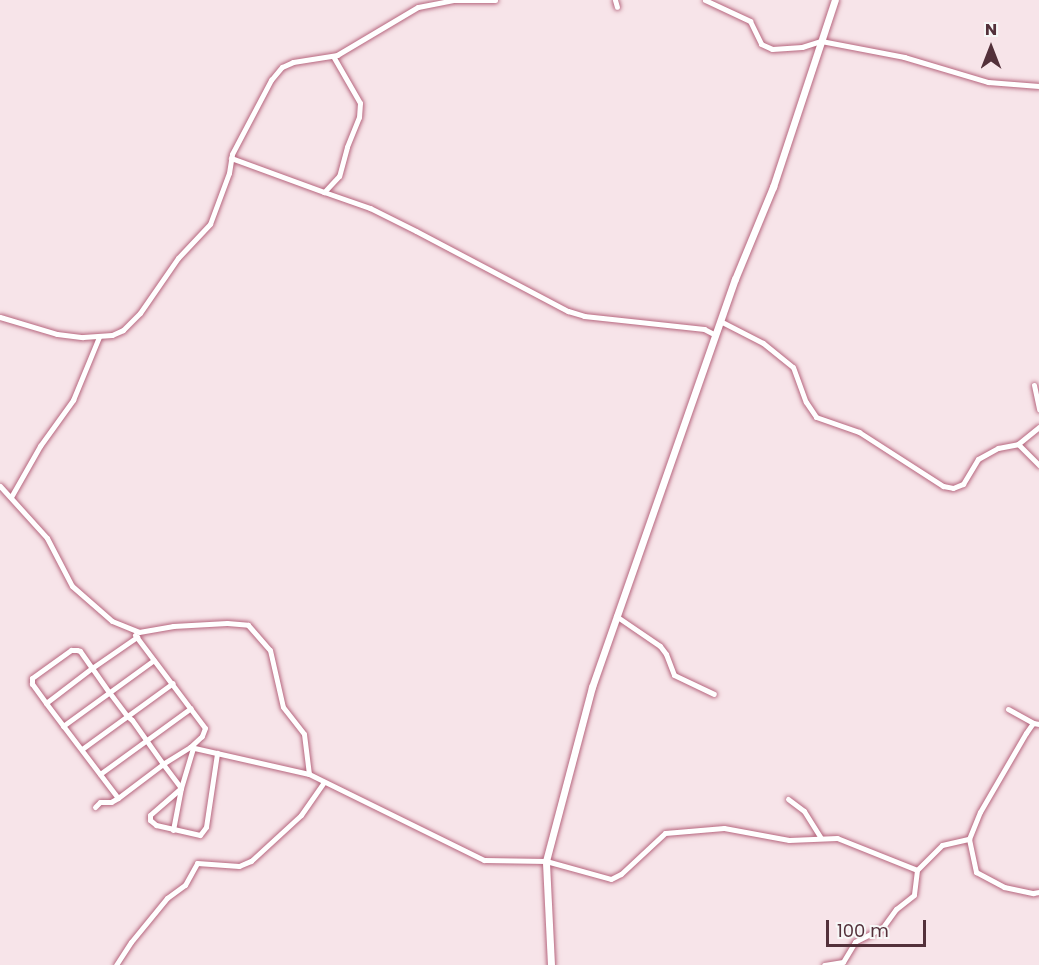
<!DOCTYPE html>
<style>
body{margin:0}
#map{position:relative;width:1039px;height:965px;overflow:hidden;background:#f7e4e9;font-family:Poppins,sans-serif}
div>[style]{position:absolute}
.roads{filter:drop-shadow(0 0 2px #b6667e) drop-shadow(0 0 2px #b6667e)}
.minor>*{height:5px;margin:-2.5px;padding:0 2.5px;transform-origin:2.5px;border-radius:2.5px;background:#fff}
.tertiary>*{height:7px;margin:-3.5px;padding:0 3.5px;transform-origin:3.5px;border-radius:3.5px;background:#fff}
span{translate:-50% -50%;white-space:nowrap;text-align:center;line-height:1.15;-webkit-text-stroke:6px #f7f7f7;paint-order:stroke}
.north{position:absolute;left:961px;top:18px;width:60px;height:60px;-webkit-text-stroke:4px #f7f7f7;paint-order:stroke;rotate:0deg;font-size:16px;font-weight:700;line-height:24px;text-align:center;color:#53303a}
.north::after{content:'';display:block;margin:auto;width:21px;height:27px;background:#53303a;clip-path:polygon(50% 0,100% 100%,50% 72%,0 100%)}
.scale{position:absolute;left:826px;top:920px;width:100px;height:27px;box-sizing:border-box;border:3px solid #53303a;border-top:0;padding-left:8px;font-size:18px;line-height:21px;white-space:nowrap;color:#53303a;-webkit-text-stroke:4px #f7f7f7;paint-order:stroke}
</style>
<div id="map">
<div class="roads">
<div class="minor">
<i style="left:615px;top:0;width:7px;rotate:74deg"></i>
<i style="left:705px;top:0;width:50px;rotate:25deg"></i>
<i style="left:750px;top:21px;width:25px;rotate:64deg"></i>
<i style="left:761px;top:44px;width:12px;rotate:24deg"></i>
<i style="left:772px;top:49px;width:30px;rotate:-4deg"></i>
<i style="left:802px;top:47px;width:20px;rotate:-18deg"></i>
<i style="left:821px;top:41px;width:85px;rotate:10.9deg"></i>
<i style="left:904px;top:57px;width:88px;rotate:16.6deg"></i>
<i style="left:988px;top:82px;width:51px;rotate:4.5deg"></i>
<i style="left:333px;top:56px;width:54px;rotate:60.1deg"></i>
<i style="left:360px;top:103px;width:14px;rotate:94deg"></i>
<i style="left:359px;top:117px;width:32px;rotate:112deg"></i>
<i style="left:347px;top:147px;width:30px;rotate:105deg"></i>
<i style="left:339px;top:176px;width:22px;rotate:133deg"></i>
<i style="left:324px;top:192px;width:49px;rotate:19.2deg"></i>
<i style="left:370px;top:208px;width:51px;rotate:26.6deg"></i>
<i style="left:416px;top:231px;width:172px;rotate:27.8deg"></i>
<i style="left:568px;top:311px;width:17px;rotate:17deg"></i>
<i style="left:584px;top:316px;width:121px;rotate:6.2deg"></i>
<i style="left:704px;top:329px;width:13px;rotate:27deg"></i>
<i style="left:231px;top:158px;width:99px;rotate:20.1deg"></i>
<i style="left:0;top:317px;width:59px;rotate:16.6deg"></i>
<i style="left:57px;top:334px;width:26px;rotate:7deg"></i>
<i style="left:83px;top:337px;width:29px;rotate:-4deg"></i>
<i style="left:112px;top:335px;width:12px;rotate:-24deg"></i>
<i style="left:123px;top:330px;width:24px;rotate:-45deg"></i>
<i style="left:140px;top:313px;width:67px;rotate:-55.4deg"></i>
<i style="left:178px;top:258px;width:47px;rotate:-46.7deg"></i>
<i style="left:210px;top:224px;width:54px;rotate:-69.6deg"></i>
<i style="left:229px;top:173px;width:19px;rotate:-81deg"></i>
<i style="left:232px;top:154px;width:84px;rotate:-62.2deg"></i>
<i style="left:271px;top:80px;width:17px;rotate:-50deg"></i>
<i style="left:282px;top:67px;width:12px;rotate:-24deg"></i>
<i style="left:293px;top:62px;width:45px;rotate:-9deg"></i>
<i style="left:337px;top:55px;width:94px;rotate:-30.7deg"></i>
<i style="left:418px;top:7px;width:36px;rotate:-11deg"></i>
<i style="left:453px;top:0;width:42px"></i>
<i style="left:722px;top:322px;width:46px;rotate:27.1deg"></i>
<i style="left:763px;top:343px;width:38px;rotate:39deg"></i>
<i style="left:793px;top:367px;width:37px;rotate:70deg"></i>
<i style="left:806px;top:402px;width:18px;rotate:56deg"></i>
<i style="left:816px;top:417px;width:46px;rotate:19.2deg"></i>
<i style="left:859px;top:432px;width:100px;rotate:32.7deg"></i>
<i style="left:943px;top:486px;width:10px;rotate:11deg"></i>
<i style="left:953px;top:488px;width:11px;rotate:-22deg"></i>
<i style="left:963px;top:484px;width:29px;rotate:-59deg"></i>
<i style="left:978px;top:459px;width:23px;rotate:-29deg"></i>
<i style="left:998px;top:448px;width:20px;rotate:-11deg"></i>
<i style="left:1018px;top:444px;width:27px;rotate:-39deg"></i>
<i style="left:1034px;top:385px;width:25px;rotate:78deg"></i>
<i style="left:1018px;top:444px;width:30px;rotate:45deg"></i>
<i style="left:0;top:486px;width:70px;rotate:47.9deg"></i>
<i style="left:47px;top:538px;width:54px;rotate:62.5deg"></i>
<i style="left:72px;top:586px;width:53px;rotate:41.2deg"></i>
<i style="left:112px;top:621px;width:29px;rotate:22deg"></i>
<i style="left:139px;top:632px;width:35px;rotate:-10deg"></i>
<i style="left:173px;top:626px;width:54px;rotate:-3.2deg"></i>
<i style="left:227px;top:623px;width:21px;rotate:5deg"></i>
<i style="left:248px;top:625px;width:33px;rotate:49deg"></i>
<i style="left:270px;top:650px;width:58px;rotate:77.2deg"></i>
<i style="left:283px;top:707px;width:34px;rotate:52deg"></i>
<i style="left:304px;top:734px;width:40px;rotate:82.9deg"></i>
<i style="left:309px;top:774px;width:195px;rotate:26.2deg"></i>
<i style="left:484px;top:860px;width:62px;rotate:0.9deg"></i>
<i style="left:546px;top:861px;width:67px;rotate:15.5deg"></i>
<i style="left:611px;top:879px;width:11px;rotate:-27deg"></i>
<i style="left:621px;top:874px;width:60px;rotate:-43deg"></i>
<i style="left:665px;top:833px;width:59px;rotate:-4.8deg"></i>
<i style="left:724px;top:828px;width:66px;rotate:10.5deg"></i>
<i style="left:789px;top:840px;width:48px;rotate:-2.4deg"></i>
<i style="left:837px;top:838px;width:86px;rotate:21.8deg"></i>
<i style="left:917px;top:870px;width:25px;rotate:97deg"></i>
<i style="left:914px;top:895px;width:23px;rotate:142deg"></i>
<i style="left:896px;top:909px;width:24px;rotate:126deg"></i>
<i style="left:882px;top:928px;width:30px;rotate:153deg"></i>
<i style="left:855px;top:942px;width:23px;rotate:121deg"></i>
<i style="left:843px;top:962px;width:19px;rotate:171deg"></i>
<i style="left:11px;top:497px;width:59px;rotate:-60.4deg"></i>
<i style="left:40px;top:446px;width:57px;rotate:-54.3deg"></i>
<i style="left:73px;top:400px;width:68px;rotate:-67.6deg"></i>
<i style="left:616px;top:616px;width:53px;rotate:34.3deg"></i>
<i style="left:660px;top:646px;width:10px;rotate:53deg"></i>
<i style="left:666px;top:654px;width:22px;rotate:69deg"></i>
<i style="left:674px;top:675px;width:44px;rotate:25.4deg"></i>
<i style="left:135px;top:635px;width:116px;rotate:53deg"></i>
<i style="left:205px;top:728px;width:9px;rotate:111deg"></i>
<i style="left:202px;top:736px;width:16px;rotate:137deg"></i>
<i style="left:190px;top:747px;width:32px;rotate:148deg"></i>
<i style="left:163px;top:764px;width:30px;rotate:53deg"></i>
<i style="left:46px;top:703px;width:24px;rotate:-126deg"></i>
<i style="left:32px;top:684px;width:6px;rotate:-90deg"></i>
<i style="left:32px;top:678px;width:48px;rotate:-35.7deg"></i>
<i style="left:71px;top:650px;width:6px"></i>
<i style="left:77px;top:650px;width:3px;rotate:18deg"></i>
<i style="left:80px;top:651px;width:21px;rotate:55deg"></i>
<i style="left:92px;top:668px;width:29px;rotate:55deg"></i>
<i style="left:109px;top:692px;width:30px;rotate:53deg"></i>
<i style="left:127px;top:716px;width:6px;rotate:39deg"></i>
<i style="left:132px;top:720px;width:54px;rotate:54.8deg"></i>
<i style="left:163px;top:764px;width:56px;rotate:142.9deg"></i>
<i style="left:118px;top:798px;width:119px;rotate:-127.2deg"></i>
<i style="left:46px;top:703px;width:58px;rotate:-37.3deg"></i>
<i style="left:92px;top:668px;width:55px;rotate:-34.6deg"></i>
<i style="left:1008px;top:709px;width:29px;rotate:29deg"></i>
<i style="left:63px;top:726px;width:112px;rotate:-36deg"></i>
<i style="left:190px;top:747px;width:122px;rotate:12.8deg"></i>
<i style="left:82px;top:749px;width:112px;rotate:-36deg"></i>
<i style="left:100px;top:774px;width:112px;rotate:-36deg"></i>
<i style="left:181px;top:788px;width:41px;rotate:138.9deg"></i>
<i style="left:150px;top:815px;width:5px;rotate:90deg"></i>
<i style="left:150px;top:820px;width:8px;rotate:40deg"></i>
<i style="left:156px;top:825px;width:45px;rotate:12.8deg"></i>
<i style="left:200px;top:835px;width:10px;rotate:-53deg"></i>
<i style="left:206px;top:827px;width:75px;rotate:-81.5deg"></i>
<i style="left:788px;top:799px;width:20px;rotate:37deg"></i>
<i style="left:804px;top:811px;width:31px;rotate:58deg"></i>
<i style="left:95px;top:807px;width:7px;rotate:-45deg"></i>
<i style="left:100px;top:802px;width:11px"></i>
<i style="left:111px;top:802px;width:8px;rotate:-30deg"></i>
<i style="left:173px;top:830px;width:43px;rotate:-79.2deg"></i>
<i style="left:181px;top:788px;width:42px;rotate:-73.3deg"></i>
<i style="left:969px;top:839px;width:34px;rotate:78deg"></i>
<i style="left:976px;top:872px;width:32px;rotate:28deg"></i>
<i style="left:1004px;top:887px;width:30px;rotate:12deg"></i>
<i style="left:1033px;top:893px;width:6px;rotate:-9deg"></i>
<i style="left:917px;top:870px;width:35px;rotate:-45deg"></i>
<i style="left:942px;top:845px;width:28px;rotate:-13deg"></i>
<i style="left:969px;top:839px;width:29px;rotate:-68deg"></i>
<i style="left:980px;top:812px;width:91px;rotate:-59.8deg"></i>
<i style="left:1026px;top:733px;width:12px;rotate:-55deg"></i>
<i style="left:1033px;top:723px;width:6px;rotate:9deg"></i>
<i style="left:116px;top:965px;width:27px;rotate:-57deg"></i>
<i style="left:131px;top:942px;width:57px;rotate:-50.7deg"></i>
<i style="left:167px;top:898px;width:22px;rotate:-36deg"></i>
<i style="left:185px;top:885px;width:25px;rotate:-61deg"></i>
<i style="left:197px;top:863px;width:42px;rotate:4.1deg"></i>
<i style="left:239px;top:866px;width:13px;rotate:-23deg"></i>
<i style="left:251px;top:861px;width:68px;rotate:-42.6deg"></i>
<i style="left:301px;top:815px;width:40px;rotate:-55.1deg"></i>
</div>
<div class="tertiary">
<i style="left:551px;top:965px;width:104px;rotate:-92.8deg"></i>
<i style="left:546px;top:861px;width:180px;rotate:-75.2deg"></i>
<i style="left:592px;top:687px;width:432px;rotate:-70.7deg"></i>
<i style="left:735px;top:279px;width:100px;rotate:-67.6deg"></i>
<i style="left:773px;top:187px;width:197px;rotate:-71.7deg"></i>
</div>
</div>
<div class="north">N</div>
<div class="scale">100 m</div>
</div>
